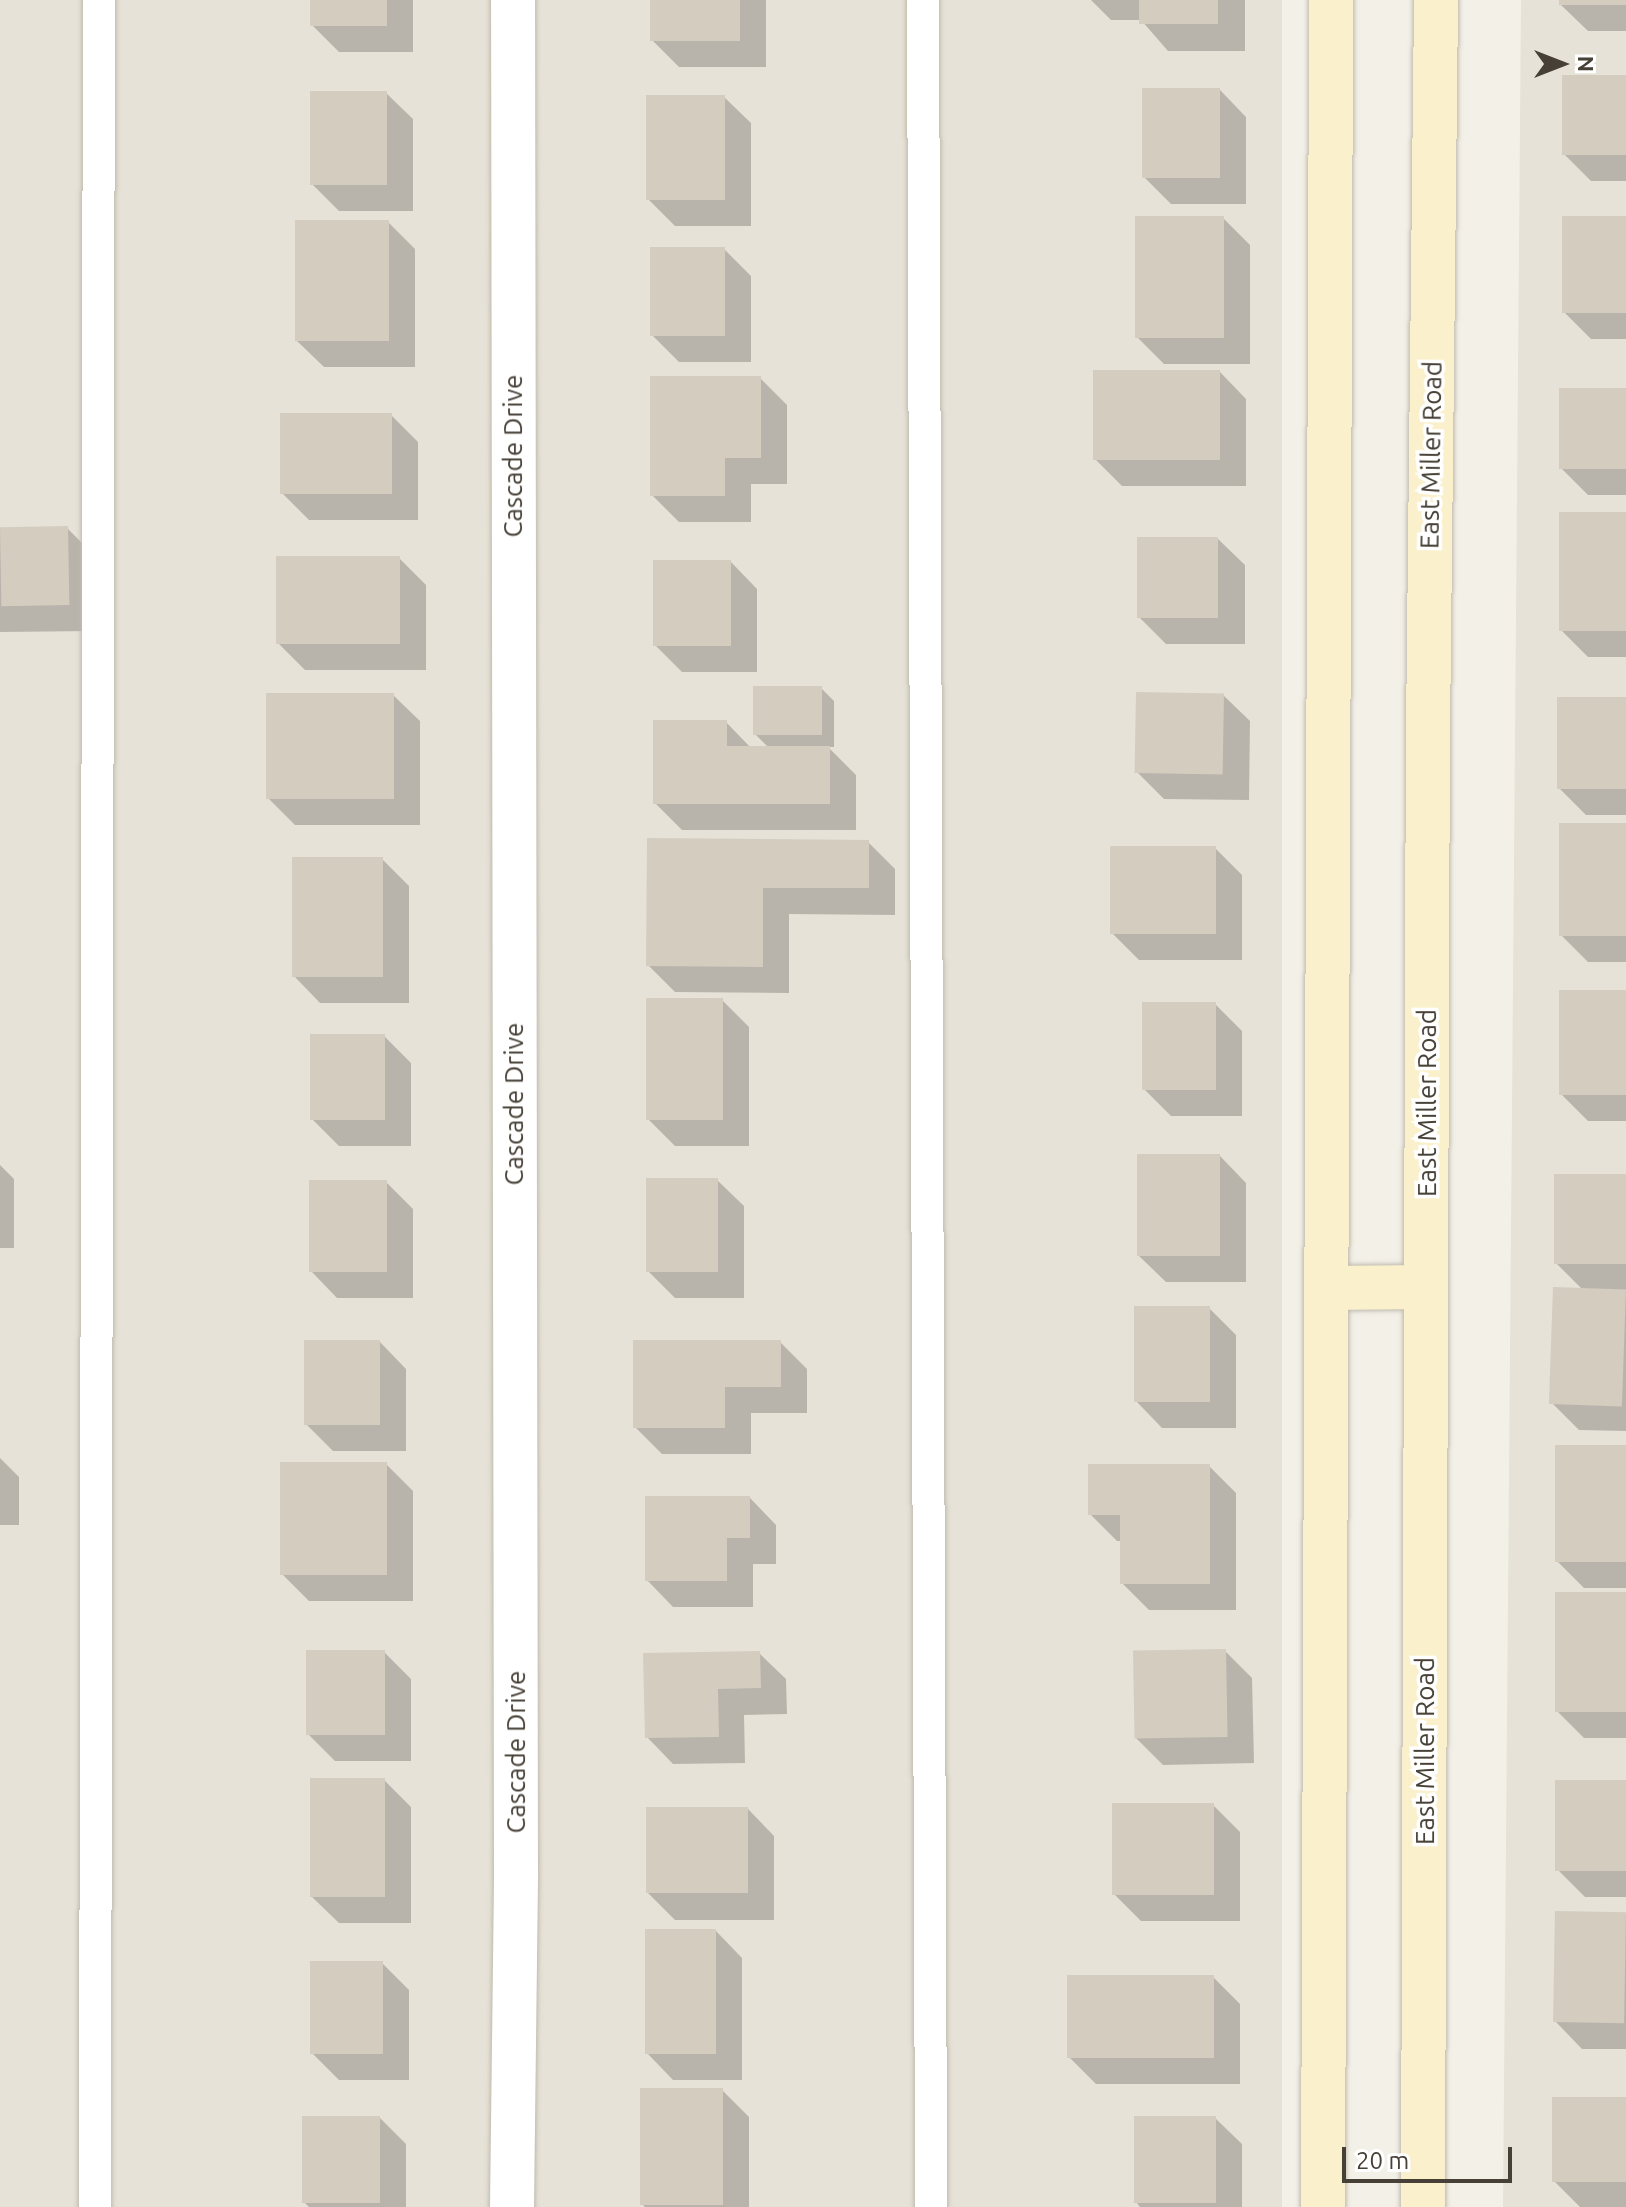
<!DOCTYPE html>
<style>
body{margin:0}
#map{position:relative;width:1626px;height:2207px;overflow:hidden;background:#f3f0e8;font-family:Ubuntu,sans-serif}
div>[style]{position:absolute}
.residential>*{inset:0;background:#e6e2d7;transform-origin:0 0}
.shadow>*{inset:0;background:#0003}
.building>*{inset:0;background:#d3ccbf;transform-origin:0 0}
.roads{filter:drop-shadow(0 0 2px #c0bbae) drop-shadow(0 0 2px #c0bbae)}
.lane>*{height:32px;margin:-16px;padding:0 16px;transform-origin:16px;border-radius:16px;background:#fff}
.street>*{height:44px;margin:-22px;padding:0 22px;transform-origin:22px;border-radius:22px;background:#fff}
.secondary>*{height:44px;margin:-22px;padding:0 22px;transform-origin:22px;border-radius:22px;background:#faf0cb}
span{translate:-50% -50%;white-space:nowrap;text-align:center;line-height:1.15;-webkit-text-stroke:7px #fff;paint-order:stroke}
.street-label{font-size:26px;color:#464037}
.north{position:absolute;left:1522px;top:24px;width:80px;height:80px;-webkit-text-stroke:6px #fff;paint-order:stroke;rotate:90deg;font-size:22px;font-weight:700;line-height:32px;text-align:center;color:#464037}
.north::after{content:'';display:block;margin:auto;width:28px;height:36px;background:#464037;clip-path:polygon(50% 0,100% 100%,50% 72%,0 100%)}
.scale{position:absolute;left:1342px;top:2147px;width:170px;height:36px;box-sizing:border-box;border:4px solid #464037;border-top:0;padding-left:10px;font-size:24px;line-height:28px;white-space:nowrap;color:#464037;-webkit-text-stroke:6px #fff;paint-order:stroke}
</style>
<div id="map">
<div class="residential">
<i style="left:0;top:0;width:1282px;height:2207px"></i>
<i style="clip-path:polygon(1521px 0,1626px 0,1626px 2207px,1503px 2207px)"></i>
</div>
<div class="shadow">
<i style="clip-path:polygon(312px 0,413px 0,413px 52px,339px 52px,312px 25px)"></i>
<i style="clip-path:polygon(652px 0,766px 0,766px 67px,679px 67px,652px 40px)"></i>
<i style="clip-path:polygon(1091px 0,1245px 0,1245px 51px,1168px 51px,1141px 20px,1111px 20px)"></i>
<i style="clip-path:polygon(1561px 0,1626px 0,1626px 31px,1588px 31px,1561px 5px)"></i>
<i style="clip-path:polygon(1626px 77px,1626px 181px,1591px 181px,1564px 154px)"></i>
<i style="clip-path:polygon(1220px 90px,1246px 117px,1246px 204px,1171px 204px,1144px 177px)"></i>
<i style="clip-path:polygon(386px 93px,413px 119px,413px 211px,339px 211px,312px 184px)"></i>
<i style="clip-path:polygon(724px 97px,751px 123px,751px 226px,675px 226px,648px 199px)"></i>
<i style="clip-path:polygon(1223px 218px,1250px 245px,1250px 364px,1164px 364px,1137px 337px)"></i>
<i style="clip-path:polygon(1626px 218px,1626px 339px,1591px 339px,1564px 312px)"></i>
<i style="clip-path:polygon(388px 222px,415px 249px,415px 367px,324px 367px,297px 341px)"></i>
<i style="clip-path:polygon(724px 249px,751px 276px,751px 362px,679px 362px,652px 335px)"></i>
<i style="clip-path:polygon(1220px 372px,1246px 399px,1246px 486px,1122px 486px,1095px 459px)"></i>
<i style="clip-path:polygon(760px 378px,787px 405px,787px 484px,751px 484px,751px 522px,679px 522px,652px 495px)"></i>
<i style="clip-path:polygon(1626px 390px,1626px 495px,1588px 495px,1561px 468px)"></i>
<i style="clip-path:polygon(391px 415px,418px 442px,418px 520px,309px 520px,282px 493px)"></i>
<i style="clip-path:polygon(1626px 514px,1626px 657px,1588px 657px,1561px 630px)"></i>
<i style="clip-path:polygon(67px 528px,94px 555px,95px 631px,0 632px,0 529px)"></i>
<i style="clip-path:polygon(1218px 539px,1245px 565px,1245px 644px,1166px 644px,1139px 617px)"></i>
<i style="clip-path:polygon(399px 558px,426px 585px,426px 670px,305px 670px,278px 643px)"></i>
<i style="clip-path:polygon(731px 562px,757px 589px,757px 672px,682px 672px,655px 645px)"></i>
<i style="clip-path:polygon(821px 688px,834px 701px,834px 747px,828px 747px,856px 775px,856px 830px,682px 830px,655px 803px,726px 722px,751px 748px,769px 748px,755px 734px)"></i>
<i style="clip-path:polygon(393px 695px,420px 721px,420px 825px,295px 825px,268px 798px)"></i>
<i style="clip-path:polygon(1223px 695px,1250px 721px,1249px 800px,1164px 799px,1137px 772px)"></i>
<i style="clip-path:polygon(1626px 699px,1626px 815px,1586px 815px,1559px 788px)"></i>
<i style="clip-path:polygon(1626px 825px,1626px 962px,1588px 962px,1561px 935px)"></i>
<i style="clip-path:polygon(649px 840px,868px 842px,895px 869px,895px 915px,789px 914px,789px 993px,675px 992px,648px 965px)"></i>
<i style="clip-path:polygon(1215px 848px,1242px 875px,1242px 960px,1139px 960px,1112px 933px)"></i>
<i style="clip-path:polygon(382px 859px,409px 886px,409px 1003px,320px 1003px,294px 976px)"></i>
<i style="clip-path:polygon(1626px 992px,1626px 1121px,1588px 1121px,1561px 1094px)"></i>
<i style="clip-path:polygon(722px 1000px,749px 1027px,749px 1146px,675px 1146px,648px 1119px)"></i>
<i style="clip-path:polygon(1215px 1004px,1242px 1031px,1242px 1116px,1171px 1116px,1144px 1089px)"></i>
<i style="clip-path:polygon(384px 1036px,411px 1063px,411px 1146px,339px 1146px,312px 1119px)"></i>
<i style="clip-path:polygon(1220px 1156px,1246px 1183px,1246px 1282px,1166px 1282px,1139px 1256px)"></i>
<i style="clip-path:polygon(0 1165px,14px 1179px,14px 1248px,0 1248px)"></i>
<i style="clip-path:polygon(1626px 1176px,1626px 1431px,1579px 1430px,1552px 1403px,1583px 1290px,1556px 1263px)"></i>
<i style="clip-path:polygon(717px 1180px,744px 1206px,744px 1298px,675px 1298px,648px 1271px)"></i>
<i style="clip-path:polygon(386px 1182px,413px 1209px,413px 1298px,337px 1298px,311px 1271px)"></i>
<i style="clip-path:polygon(1209px 1308px,1236px 1335px,1236px 1428px,1162px 1428px,1136px 1401px)"></i>
<i style="clip-path:polygon(380px 1342px,406px 1369px,406px 1451px,333px 1451px,306px 1424px)"></i>
<i style="clip-path:polygon(780px 1342px,807px 1369px,807px 1413px,751px 1413px,751px 1454px,662px 1454px,635px 1427px)"></i>
<i style="clip-path:polygon(1626px 1447px,1626px 1588px,1584px 1588px,1557px 1561px)"></i>
<i style="clip-path:polygon(0 1458px,19px 1477px,19px 1525px,0 1525px)"></i>
<i style="clip-path:polygon(386px 1464px,413px 1491px,413px 1601px,309px 1601px,282px 1574px)"></i>
<i style="clip-path:polygon(1209px 1466px,1236px 1493px,1236px 1610px,1149px 1610px,1122px 1583px,1122px 1541px,1117px 1541px,1090px 1514px)"></i>
<i style="clip-path:polygon(750px 1498px,776px 1525px,776px 1564px,753px 1564px,753px 1607px,673px 1607px,647px 1580px)"></i>
<i style="clip-path:polygon(1626px 1594px,1626px 1738px,1584px 1738px,1557px 1711px)"></i>
<i style="clip-path:polygon(1225px 1651px,1252px 1678px,1254px 1763px,1163px 1765px,1136px 1738px)"></i>
<i style="clip-path:polygon(384px 1652px,411px 1679px,411px 1761px,335px 1761px,308px 1734px)"></i>
<i style="clip-path:polygon(759px 1653px,786px 1679px,787px 1714px,744px 1715px,745px 1763px,673px 1764px,647px 1737px)"></i>
<i style="clip-path:polygon(384px 1780px,411px 1807px,411px 1923px,339px 1923px,312px 1897px)"></i>
<i style="clip-path:polygon(1626px 1782px,1626px 1897px,1585px 1897px,1558px 1870px)"></i>
<i style="clip-path:polygon(1213px 1805px,1240px 1832px,1240px 1921px,1141px 1921px,1114px 1894px)"></i>
<i style="clip-path:polygon(748px 1809px,774px 1836px,774px 1920px,675px 1920px,648px 1893px)"></i>
<i style="clip-path:polygon(1626px 1914px,1626px 2049px,1582px 2049px,1556px 2022px)"></i>
<i style="clip-path:polygon(716px 1931px,742px 1958px,742px 2080px,673px 2080px,647px 2053px)"></i>
<i style="clip-path:polygon(382px 1963px,409px 1990px,409px 2080px,339px 2080px,312px 2053px)"></i>
<i style="clip-path:polygon(1213px 1977px,1240px 2004px,1240px 2084px,1096px 2084px,1069px 2057px)"></i>
<i style="clip-path:polygon(722px 2090px,749px 2117px,749px 2207px,645px 2207px,642px 2204px)"></i>
<i style="clip-path:polygon(1626px 2099px,1626px 2207px,1580px 2207px,1554px 2181px)"></i>
<i style="clip-path:polygon(380px 2118px,406px 2144px,406px 2207px,309px 2207px,304px 2202px)"></i>
<i style="clip-path:polygon(1215px 2118px,1242px 2144px,1242px 2207px,1140px 2207px,1136px 2202px)"></i>
</div>
<div class="building">
<i style="left:310px;top:0;width:77px;height:26px"></i>
<i style="left:650px;top:0;width:90px;height:41px"></i>
<i style="left:1139px;top:0;width:79px;height:24px"></i>
<i style="left:1559px;top:0;width:67px;height:5px"></i>
<i style="left:1562px;top:75px;width:64px;height:80px"></i>
<i style="left:1142px;top:88px;width:78px;height:90px"></i>
<i style="left:310px;top:91px;width:77px;height:94px"></i>
<i style="left:646px;top:95px;width:79px;height:105px"></i>
<i style="left:1135px;top:216px;width:89px;height:122px"></i>
<i style="left:1562px;top:216px;width:64px;height:97px"></i>
<i style="left:295px;top:220px;width:94px;height:121px"></i>
<i style="left:650px;top:247px;width:75px;height:89px"></i>
<i style="left:1093px;top:370px;width:127px;height:90px"></i>
<i style="clip-path:polygon(650px 376px,761px 376px,761px 458px,725px 458px,725px 496px,650px 496px)"></i>
<i style="left:1559px;top:388px;width:67px;height:81px"></i>
<i style="left:280px;top:413px;width:112px;height:81px"></i>
<i style="left:1559px;top:512px;width:67px;height:119px"></i>
<i style="left:68px;top:526px;width:79px;height:68px;rotate:89deg"></i>
<i style="left:1137px;top:537px;width:81px;height:81px"></i>
<i style="left:276px;top:556px;width:124px;height:88px"></i>
<i style="left:653px;top:560px;width:78px;height:86px"></i>
<i style="left:753px;top:686px;width:69px;height:49px"></i>
<i style="left:1136px;top:692px;width:88px;height:81px;rotate:1deg"></i>
<i style="left:266px;top:693px;width:128px;height:106px"></i>
<i style="left:1557px;top:697px;width:69px;height:92px"></i>
<i style="clip-path:polygon(653px 720px,727px 720px,727px 746px,830px 746px,830px 804px,653px 804px)"></i>
<i style="left:1559px;top:823px;width:67px;height:113px"></i>
<i style="clip-path:polygon(647px 838px,869px 840px,869px 888px,763px 888px,763px 967px,646px 966px)"></i>
<i style="left:1110px;top:846px;width:106px;height:88px"></i>
<i style="left:292px;top:857px;width:91px;height:120px"></i>
<i style="left:1559px;top:990px;width:67px;height:105px"></i>
<i style="left:646px;top:998px;width:77px;height:122px"></i>
<i style="left:1142px;top:1002px;width:74px;height:88px"></i>
<i style="left:310px;top:1034px;width:75px;height:86px"></i>
<i style="left:1137px;top:1154px;width:83px;height:102px"></i>
<i style="left:1554px;top:1174px;width:72px;height:90px"></i>
<i style="left:646px;top:1178px;width:72px;height:94px"></i>
<i style="left:309px;top:1180px;width:78px;height:92px"></i>
<i style="left:1553px;top:1287px;width:73px;height:117px;rotate:2deg"></i>
<i style="left:1134px;top:1306px;width:76px;height:96px"></i>
<i style="left:304px;top:1340px;width:76px;height:85px"></i>
<i style="clip-path:polygon(633px 1340px,781px 1340px,781px 1387px,725px 1387px,725px 1428px,633px 1428px)"></i>
<i style="left:1555px;top:1445px;width:71px;height:117px"></i>
<i style="left:280px;top:1462px;width:107px;height:113px"></i>
<i style="clip-path:polygon(1088px 1464px,1210px 1464px,1210px 1584px,1120px 1584px,1120px 1515px,1088px 1515px)"></i>
<i style="clip-path:polygon(645px 1496px,750px 1496px,750px 1538px,727px 1538px,727px 1581px,645px 1581px)"></i>
<i style="left:1555px;top:1592px;width:71px;height:120px"></i>
<i style="left:1226px;top:1649px;width:88px;height:93px;rotate:89deg"></i>
<i style="left:306px;top:1650px;width:79px;height:85px"></i>
<i style="clip-path:polygon(760px 1651px,761px 1688px,718px 1689px,719px 1737px,645px 1738px,643px 1653px)"></i>
<i style="left:310px;top:1778px;width:75px;height:119px"></i>
<i style="left:1626px;top:1780px;width:91px;height:71px;rotate:90deg"></i>
<i style="left:1112px;top:1803px;width:102px;height:92px"></i>
<i style="left:646px;top:1807px;width:102px;height:86px"></i>
<i style="left:1555px;top:1911px;width:71px;height:111px;rotate:1deg"></i>
<i style="left:645px;top:1929px;width:71px;height:125px"></i>
<i style="left:310px;top:1961px;width:73px;height:93px"></i>
<i style="left:1067px;top:1975px;width:147px;height:83px"></i>
<i style="left:640px;top:2088px;width:83px;height:117px"></i>
<i style="left:1552px;top:2097px;width:74px;height:85px"></i>
<i style="left:302px;top:2116px;width:78px;height:87px"></i>
<i style="left:1134px;top:2116px;width:82px;height:87px"></i>
</div>
<div class="roads">
<div class="lane">
<i style="left:923px;top:0;width:2207px;rotate:89.79deg"></i>
<i style="left:95px;top:2207px;width:2207px;rotate:-89.9deg"></i>
</div>
<div class="street">
<i style="left:512px;top:2207px;width:333px;rotate:-89.3deg"></i>
<i style="left:516px;top:1874px;width:1874px;rotate:-90.09deg"></i>
</div>
<div class="secondary">
<i style="left:1326px;top:1288px;width:100px;rotate:-0.6deg"></i>
<i style="left:1323px;top:2207px;width:2207px;rotate:-89.79deg"></i>
<i style="left:1423px;top:2207px;width:1476px;rotate:-89.81deg"></i>
<i style="left:1428px;top:731px;width:731px;rotate:-89.37deg"></i>
</div>
</div>
<div class="street-label">
<span style="left:1431px;top:455px;rotate:-89deg">East Miller Road</span>
<span style="left:513px;top:456px;rotate:-90deg">Cascade Drive</span>
<span style="left:1427px;top:1103px;rotate:-90deg">East Miller Road</span>
<span style="left:514px;top:1104px;rotate:-90deg">Cascade Drive</span>
<span style="left:1425px;top:1751px;rotate:-90deg">East Miller Road</span>
<span style="left:516px;top:1752px;rotate:-90deg">Cascade Drive</span>
</div>
<div class="north">N</div>
<div class="scale">20 m</div>
</div>
